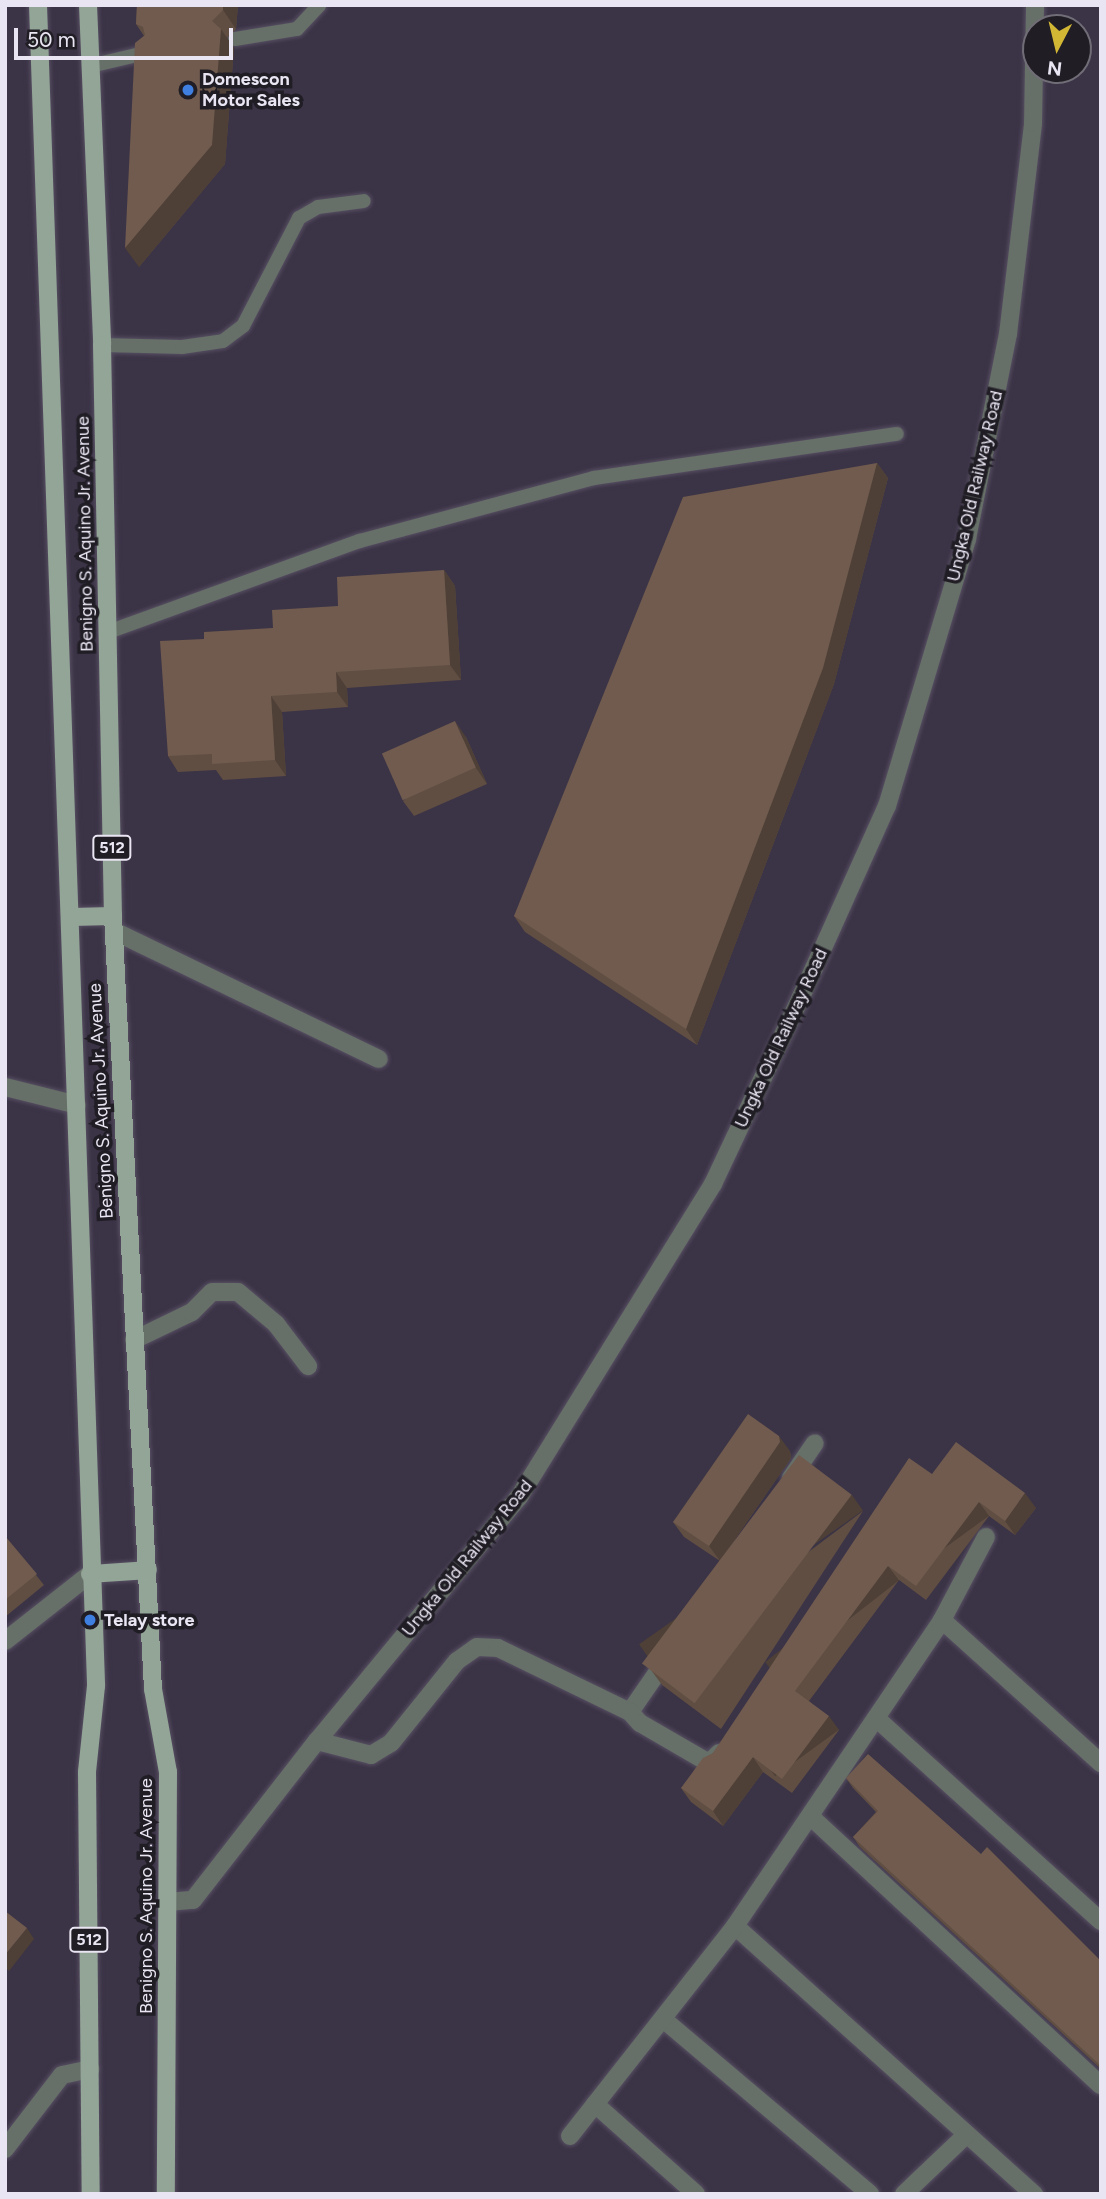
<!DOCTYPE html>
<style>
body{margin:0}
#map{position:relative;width:1106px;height:2199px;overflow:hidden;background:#3b3346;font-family:Figtree,sans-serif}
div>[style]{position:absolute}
.roads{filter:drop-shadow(0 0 2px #574f62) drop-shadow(0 0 2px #574f62)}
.service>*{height:14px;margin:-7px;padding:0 7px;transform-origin:7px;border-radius:7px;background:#666f68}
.minor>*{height:18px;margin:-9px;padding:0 9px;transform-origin:9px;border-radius:9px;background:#666f68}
.primary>*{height:18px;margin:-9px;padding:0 9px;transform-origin:9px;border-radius:9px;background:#93a597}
.wall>*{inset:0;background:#604e43}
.shaded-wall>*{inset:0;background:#4e4037;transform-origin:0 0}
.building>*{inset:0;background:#705b4e;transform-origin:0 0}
.dots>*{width:19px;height:19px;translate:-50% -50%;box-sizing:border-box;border:4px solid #201d25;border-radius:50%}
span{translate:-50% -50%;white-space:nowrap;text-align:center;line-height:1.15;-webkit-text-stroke:7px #201d25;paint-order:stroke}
.shield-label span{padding:2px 5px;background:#201d25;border:2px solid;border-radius:5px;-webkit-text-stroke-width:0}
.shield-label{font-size:16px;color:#eae5f2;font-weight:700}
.poi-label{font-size:18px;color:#eae5f2;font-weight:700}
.left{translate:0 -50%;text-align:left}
.street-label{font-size:18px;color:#eae5f2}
.frame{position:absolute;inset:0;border:7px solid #eae5f2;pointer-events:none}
.north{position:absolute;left:1022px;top:14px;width:70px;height:70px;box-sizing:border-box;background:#201d25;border:2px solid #716d77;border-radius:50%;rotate:187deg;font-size:19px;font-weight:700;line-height:28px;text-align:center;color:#eae5f2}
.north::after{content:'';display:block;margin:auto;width:24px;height:32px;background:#d2b735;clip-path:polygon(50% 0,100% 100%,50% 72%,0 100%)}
.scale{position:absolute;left:14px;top:28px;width:219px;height:32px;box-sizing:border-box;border:4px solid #eae5f2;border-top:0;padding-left:9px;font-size:21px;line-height:24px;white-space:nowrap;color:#eae5f2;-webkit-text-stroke:5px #201d25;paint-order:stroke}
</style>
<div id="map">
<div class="roads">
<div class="service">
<i style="left:235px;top:39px;width:63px;rotate:-9.2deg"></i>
<i style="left:297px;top:29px;width:33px;rotate:-47deg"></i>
<i style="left:90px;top:66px;width:61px;rotate:-13.3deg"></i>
<i style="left:102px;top:345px;width:80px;rotate:1.4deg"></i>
<i style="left:182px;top:347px;width:41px;rotate:-8.3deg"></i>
<i style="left:223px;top:341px;width:25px;rotate:-37deg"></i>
<i style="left:243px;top:326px;width:122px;rotate:-62.6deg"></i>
<i style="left:299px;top:218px;width:22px;rotate:-30deg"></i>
<i style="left:318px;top:207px;width:46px;rotate:-7.4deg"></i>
<i style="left:108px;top:632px;width:268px;rotate:-19.9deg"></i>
<i style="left:360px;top:541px;width:242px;rotate:-15.1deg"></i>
<i style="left:594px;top:478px;width:306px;rotate:-8.3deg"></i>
</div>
<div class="minor">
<i style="left:114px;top:931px;width:294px;rotate:25.8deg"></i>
<i style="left:5px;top:1087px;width:74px;rotate:14deg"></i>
<i style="left:134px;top:1340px;width:64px;rotate:-25.8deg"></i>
<i style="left:192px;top:1312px;width:28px;rotate:-45deg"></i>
<i style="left:212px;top:1292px;width:26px"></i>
<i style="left:238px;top:1292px;width:50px;rotate:40.1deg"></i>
<i style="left:276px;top:1324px;width:53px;rotate:52.7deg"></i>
<i style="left:791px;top:1478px;width:42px;rotate:-55.6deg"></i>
<i style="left:942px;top:1620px;width:214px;rotate:42deg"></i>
<i style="left:5px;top:1641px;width:108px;rotate:-38.2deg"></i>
<i style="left:630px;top:1712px;width:67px;rotate:-55.4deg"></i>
<i style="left:876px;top:1718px;width:303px;rotate:42.1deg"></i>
<i style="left:317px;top:1741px;width:56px;rotate:14.5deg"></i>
<i style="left:371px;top:1755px;width:23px;rotate:-31deg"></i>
<i style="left:391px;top:1743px;width:105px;rotate:-51.2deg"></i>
<i style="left:457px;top:1661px;width:24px;rotate:-35deg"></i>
<i style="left:477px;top:1647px;width:21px;rotate:3deg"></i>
<i style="left:498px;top:1648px;width:147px;rotate:25.9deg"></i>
<i style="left:630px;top:1712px;width:15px;rotate:48deg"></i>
<i style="left:640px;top:1723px;width:80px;rotate:30.1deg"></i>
<i style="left:709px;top:1763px;width:14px;rotate:-45deg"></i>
<i style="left:810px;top:1816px;width:396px;rotate:42.8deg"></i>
<i style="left:168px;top:1902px;width:25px;rotate:-5deg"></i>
<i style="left:193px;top:1900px;width:202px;rotate:-52.1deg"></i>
<i style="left:317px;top:1741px;width:317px;rotate:-50.4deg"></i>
<i style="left:519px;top:1497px;width:368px;rotate:-58.2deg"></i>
<i style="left:713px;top:1184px;width:207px;rotate:-64.8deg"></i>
<i style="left:801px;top:997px;width:209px;rotate:-65.8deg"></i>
<i style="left:887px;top:806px;width:279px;rotate:-73.3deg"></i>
<i style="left:967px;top:539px;width:209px;rotate:-78.7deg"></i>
<i style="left:1008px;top:334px;width:212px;rotate:-83.2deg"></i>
<i style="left:1033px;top:123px;width:118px;rotate:-89deg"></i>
<i style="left:735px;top:1926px;width:402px;rotate:41.9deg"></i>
<i style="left:663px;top:2019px;width:271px;rotate:40.2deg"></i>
<i style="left:595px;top:2104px;width:135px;rotate:41.7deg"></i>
<i style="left:570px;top:2136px;width:267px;rotate:-51.8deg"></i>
<i style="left:735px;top:1926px;width:369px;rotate:-55.9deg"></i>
<i style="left:942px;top:1620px;width:94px;rotate:-62.1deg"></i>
<i style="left:5px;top:2149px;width:93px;rotate:-52.4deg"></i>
<i style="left:62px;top:2075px;width:29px;rotate:-12deg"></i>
<i style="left:904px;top:2194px;width:86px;rotate:-43.6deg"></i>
</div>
<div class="primary">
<i style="left:38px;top:5px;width:1682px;rotate:88.02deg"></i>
<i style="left:96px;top:1686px;width:86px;rotate:96deg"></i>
<i style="left:87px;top:1772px;width:422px;rotate:89.5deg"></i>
<i style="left:88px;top:5px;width:340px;rotate:87.6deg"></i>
<i style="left:102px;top:345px;width:571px;rotate:88.9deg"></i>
<i style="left:113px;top:916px;width:774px;rotate:87.04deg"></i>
<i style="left:153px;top:1689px;width:84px;rotate:79.8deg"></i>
<i style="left:168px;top:1772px;width:422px;rotate:90.3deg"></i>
<i style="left:71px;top:917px;width:42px;rotate:-1.4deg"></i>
<i style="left:90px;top:1574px;width:58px;rotate:-3.9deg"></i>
</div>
</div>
<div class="wall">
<i style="clip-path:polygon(137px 5px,238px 5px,236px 29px,227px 38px,234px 48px,225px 164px,139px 267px,144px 36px,136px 24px)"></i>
<i style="clip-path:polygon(877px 463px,888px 478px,834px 684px,697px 1045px,525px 932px,514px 916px)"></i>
<i style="clip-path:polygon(444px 570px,455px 586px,461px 680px,347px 688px,348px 707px,282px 712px,286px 776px,223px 780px,216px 770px,178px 772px,168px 756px,204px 639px,273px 628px)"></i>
<i style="clip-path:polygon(466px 737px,487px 784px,414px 816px,403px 801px)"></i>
<i style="clip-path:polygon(790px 1451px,791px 1458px,720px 1561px,684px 1537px,673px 1522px)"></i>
<i style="clip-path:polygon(932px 1474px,1036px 1508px,1015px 1535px,989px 1516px,926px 1600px,899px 1580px,809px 1701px,839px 1730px,792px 1793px,763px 1772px,723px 1826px,691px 1802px,681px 1788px,713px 1753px)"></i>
<i style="clip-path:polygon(863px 1511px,721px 1729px,662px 1685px,651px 1670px)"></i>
<i style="clip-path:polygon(5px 1536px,44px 1585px,5px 1617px)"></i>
<i style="clip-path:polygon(846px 1778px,1101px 1961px,1101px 2069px,860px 1847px,853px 1837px,876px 1812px,853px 1788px)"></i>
</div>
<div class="shaded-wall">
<i style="clip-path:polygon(223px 5px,238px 5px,236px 29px,223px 10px)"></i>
<i style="clip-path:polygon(221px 29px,234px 48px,225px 164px,139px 267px,125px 248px)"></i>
<i style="clip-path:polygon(877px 463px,888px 478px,834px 684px,697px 1045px,686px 1029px)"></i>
<i style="clip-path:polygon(444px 570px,455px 586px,461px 680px,450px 665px)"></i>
<i style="clip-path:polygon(336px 672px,347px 688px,348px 707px,337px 692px)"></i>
<i style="clip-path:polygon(271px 696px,282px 712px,286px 776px,275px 760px)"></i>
<i style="clip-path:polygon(455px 721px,466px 737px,487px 784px,476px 768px)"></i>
<i style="clip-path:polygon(779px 1436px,790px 1451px,791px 1458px,720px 1561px,709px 1546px)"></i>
<i style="clip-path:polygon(1025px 1493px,1036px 1508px,1015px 1535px,1005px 1521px)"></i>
<i style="left:852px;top:1495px;width:19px;height:260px;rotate:55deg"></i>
<i style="left:979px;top:1502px;width:17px;height:105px;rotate:54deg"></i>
<i style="left:888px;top:1566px;width:18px;height:156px;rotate:52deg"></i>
<i style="left:829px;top:1716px;width:17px;height:79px;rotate:54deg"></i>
<i style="clip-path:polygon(753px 1757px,763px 1772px,723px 1826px,713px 1811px)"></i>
<i style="clip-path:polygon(27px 1928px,34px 1939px,9px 1971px,5px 1967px,5px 1955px)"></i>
</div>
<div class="building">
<i style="clip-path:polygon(137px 5px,223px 5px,223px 10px,212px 21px,221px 29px,212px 145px,125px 248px,135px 43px,145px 35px,143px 27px,136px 24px)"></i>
<i style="clip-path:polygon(877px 463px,823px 668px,686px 1029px,514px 916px,683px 497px)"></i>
<i style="clip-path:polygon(444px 570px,450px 665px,336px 672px,337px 692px,271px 696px,275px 760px,212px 764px,212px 754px,168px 756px,160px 641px,204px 639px,204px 632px,273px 628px,272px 610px,338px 606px,337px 577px)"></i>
<i style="left:455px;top:721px;width:51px;height:80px;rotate:66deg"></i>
<i style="clip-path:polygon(748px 1414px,779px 1436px,780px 1442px,709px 1546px,673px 1522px)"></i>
<i style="clip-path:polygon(956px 1442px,1025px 1493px,1005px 1521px,979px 1502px,916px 1586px,888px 1566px,795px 1691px,829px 1716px,782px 1779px,753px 1757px,713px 1811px,681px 1788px,703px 1758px,713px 1753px,909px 1458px,932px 1474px)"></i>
<i style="left:799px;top:1455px;width:66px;height:261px;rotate:37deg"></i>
<i style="clip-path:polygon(5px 1536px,37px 1574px,5px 1600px)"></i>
<i style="clip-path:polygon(868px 1754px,981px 1854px,987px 1847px,1101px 1961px,1101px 2066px,853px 1837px,878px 1811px,846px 1778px)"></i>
<i style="clip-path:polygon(5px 1911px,27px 1928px,5px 1955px)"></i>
</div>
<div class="dots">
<i style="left:188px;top:90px;background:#3f7fe0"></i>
<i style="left:90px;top:1620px;background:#3f7fe0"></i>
</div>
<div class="shield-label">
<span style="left:112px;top:848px">512</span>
<span style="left:89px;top:1940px">512</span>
</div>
<div class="poi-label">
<span class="left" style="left:202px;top:90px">Domescon<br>Motor Sales</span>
<span class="left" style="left:104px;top:1620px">Telay store</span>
</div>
<div class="street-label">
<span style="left:975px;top:486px;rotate:-77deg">Ungka Old Railway Road</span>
<span style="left:85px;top:534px;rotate:-91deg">Benigno S. Aquino Jr. Avenue</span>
<span style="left:781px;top:1038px;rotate:-65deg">Ungka Old Railway Road</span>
<span style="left:101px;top:1101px;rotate:-93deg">Benigno S. Aquino Jr. Avenue</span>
<span style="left:467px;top:1558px;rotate:-51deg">Ungka Old Railway Road</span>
<span style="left:146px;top:1896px;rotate:-90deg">Benigno S. Aquino Jr. Avenue</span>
</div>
<div class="frame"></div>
<div class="north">N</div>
<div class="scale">50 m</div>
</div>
